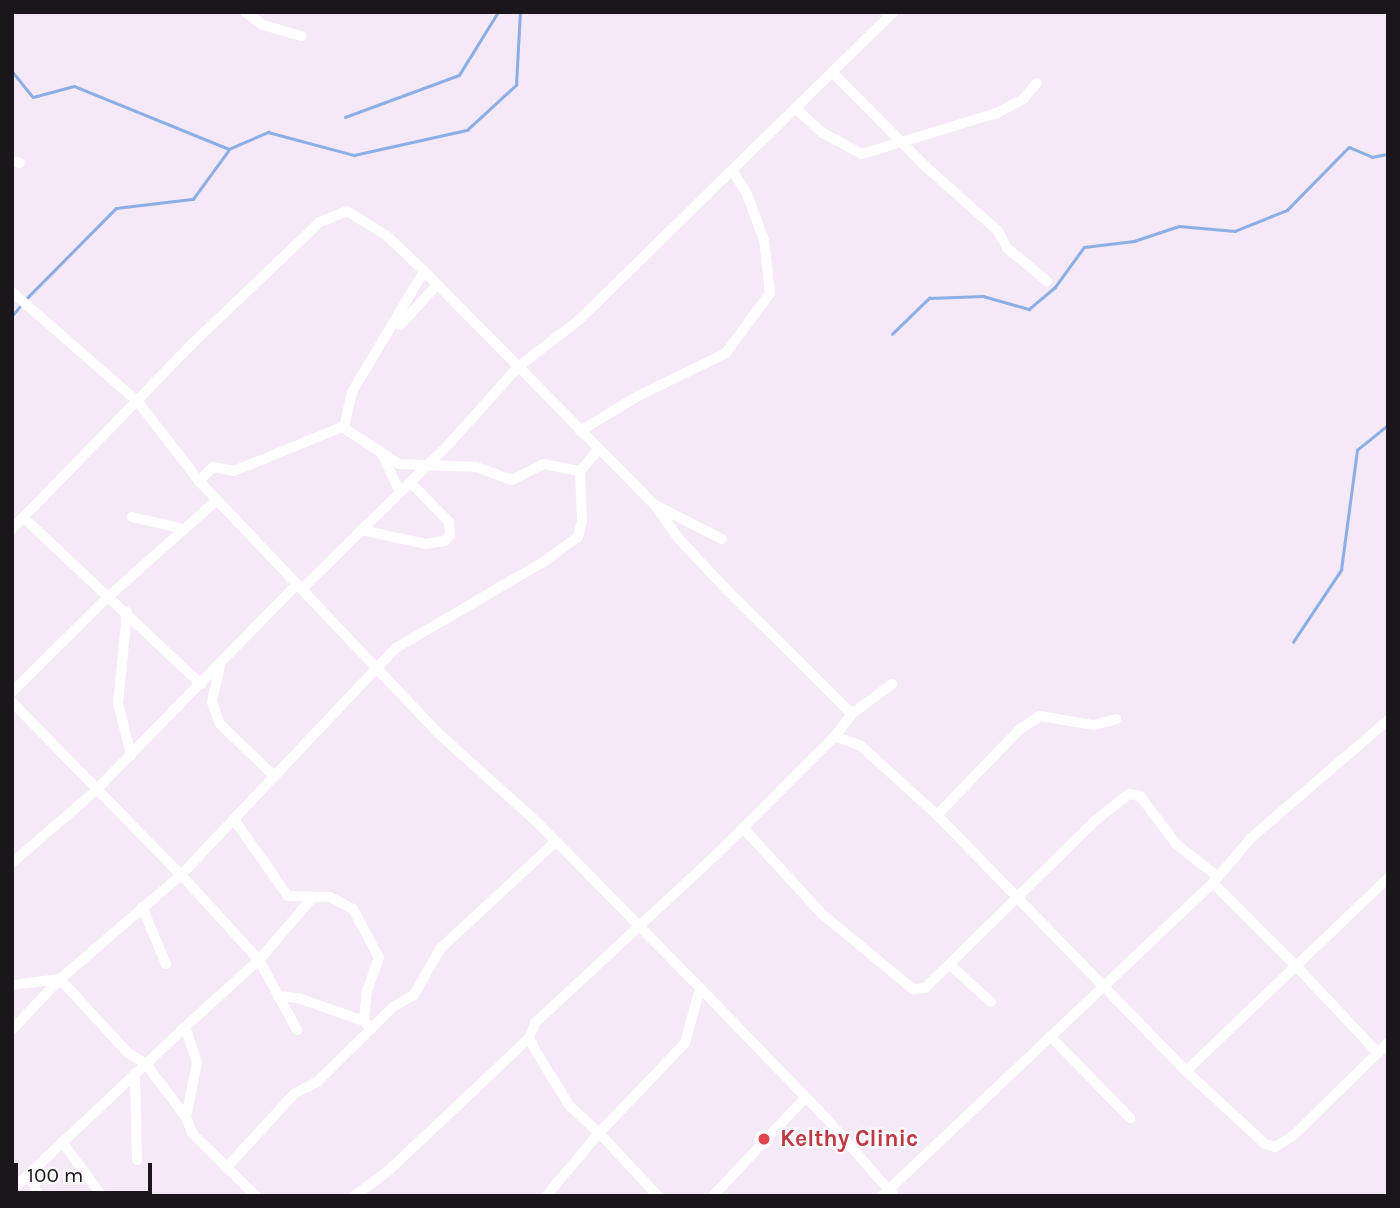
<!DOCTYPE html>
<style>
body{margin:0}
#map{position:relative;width:1400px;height:1208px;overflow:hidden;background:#f5e8f7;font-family:Karla,sans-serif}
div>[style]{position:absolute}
.stream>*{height:2.5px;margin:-1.25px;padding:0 1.25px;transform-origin:1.25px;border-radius:1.25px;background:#8baee5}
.street>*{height:10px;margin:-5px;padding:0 5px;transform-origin:5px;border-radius:5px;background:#fff}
.dots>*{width:19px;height:19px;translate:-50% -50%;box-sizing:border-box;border:4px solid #fdf8fe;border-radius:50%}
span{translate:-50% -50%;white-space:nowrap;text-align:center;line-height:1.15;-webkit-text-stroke:5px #fdf8fe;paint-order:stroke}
.health-label{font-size:23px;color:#be3a42;font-weight:700}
.left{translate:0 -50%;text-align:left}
.frame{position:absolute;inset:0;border:14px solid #1a161b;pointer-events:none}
.scale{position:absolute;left:14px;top:1163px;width:138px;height:32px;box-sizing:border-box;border:4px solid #1a161b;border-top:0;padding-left:9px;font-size:21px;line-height:24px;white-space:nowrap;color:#1a161b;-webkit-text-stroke:5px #fdf8fe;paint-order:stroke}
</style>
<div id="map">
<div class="stream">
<i style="left:12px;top:71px;width:33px;rotate:51deg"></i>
<i style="left:33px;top:97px;width:42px;rotate:-15deg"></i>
<i style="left:74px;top:86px;width:167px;rotate:22.1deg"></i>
<i style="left:229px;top:149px;width:43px;rotate:-23.6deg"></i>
<i style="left:268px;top:132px;width:89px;rotate:15deg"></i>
<i style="left:354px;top:155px;width:116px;rotate:-12.5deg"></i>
<i style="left:467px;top:130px;width:67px;rotate:-42.6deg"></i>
<i style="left:516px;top:85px;width:73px;rotate:-86.9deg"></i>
<i style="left:345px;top:117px;width:121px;rotate:-20.2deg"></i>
<i style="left:459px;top:75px;width:74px;rotate:-58.2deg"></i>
<i style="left:25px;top:300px;width:129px;rotate:-45.3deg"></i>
<i style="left:116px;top:208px;width:78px;rotate:-6.7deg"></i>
<i style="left:193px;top:199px;width:59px;rotate:-53.9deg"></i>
<i style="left:12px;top:316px;width:14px;rotate:-51deg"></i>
<i style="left:892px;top:334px;width:52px;rotate:-44.2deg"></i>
<i style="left:929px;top:298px;width:54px;rotate:-2.1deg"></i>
<i style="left:983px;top:296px;width:48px;rotate:15.8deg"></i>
<i style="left:1029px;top:309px;width:34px;rotate:-40deg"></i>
<i style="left:1055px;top:287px;width:49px;rotate:-54.1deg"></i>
<i style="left:1084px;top:247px;width:50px;rotate:-6.8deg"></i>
<i style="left:1134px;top:241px;width:47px;rotate:-18.4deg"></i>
<i style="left:1179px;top:226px;width:56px;rotate:5.1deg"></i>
<i style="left:1235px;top:231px;width:56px;rotate:-22deg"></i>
<i style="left:1287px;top:210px;width:88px;rotate:-45.5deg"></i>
<i style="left:1349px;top:147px;width:25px;rotate:23deg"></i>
<i style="left:1372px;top:157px;width:16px;rotate:-11deg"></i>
<i style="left:1293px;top:642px;width:87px;rotate:-56.3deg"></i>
<i style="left:1341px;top:570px;width:121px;rotate:-82.4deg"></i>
<i style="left:1357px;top:450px;width:40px;rotate:-39deg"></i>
</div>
<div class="street">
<i style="left:245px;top:12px;width:22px;rotate:36deg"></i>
<i style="left:263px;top:25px;width:40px;rotate:16deg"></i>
<i style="left:833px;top:73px;width:131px;rotate:45.3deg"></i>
<i style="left:925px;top:166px;width:98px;rotate:41.7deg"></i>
<i style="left:998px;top:231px;width:19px;rotate:62deg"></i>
<i style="left:1007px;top:248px;width:52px;rotate:39.5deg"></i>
<i style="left:795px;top:108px;width:38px;rotate:42deg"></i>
<i style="left:823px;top:133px;width:44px;rotate:28.3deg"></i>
<i style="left:862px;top:154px;width:141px;rotate:-16.9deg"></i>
<i style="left:997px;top:113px;width:30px;rotate:-28deg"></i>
<i style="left:1023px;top:99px;width:21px;rotate:-49deg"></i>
<i style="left:12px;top:161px;width:8px;rotate:14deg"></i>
<i style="left:12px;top:292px;width:167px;rotate:41.1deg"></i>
<i style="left:138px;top:402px;width:100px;rotate:52.3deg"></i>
<i style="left:199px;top:481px;width:347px;rotate:46.5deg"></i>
<i style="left:438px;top:733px;width:133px;rotate:42deg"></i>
<i style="left:537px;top:822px;width:233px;rotate:45.5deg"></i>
<i style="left:700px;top:988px;width:182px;rotate:45.9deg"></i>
<i style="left:827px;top:1119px;width:102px;rotate:49deg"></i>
<i style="left:400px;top:325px;width:53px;rotate:-47.3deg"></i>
<i style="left:344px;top:427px;width:36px;rotate:-77deg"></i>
<i style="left:352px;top:392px;width:141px;rotate:-59.2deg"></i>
<i style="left:580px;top:431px;width:68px;rotate:-31.1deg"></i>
<i style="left:638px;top:396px;width:98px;rotate:-26deg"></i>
<i style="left:726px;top:353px;width:74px;rotate:-53.7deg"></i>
<i style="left:770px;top:293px;width:53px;rotate:-96.5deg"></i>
<i style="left:764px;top:240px;width:49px;rotate:-110.3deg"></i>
<i style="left:747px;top:194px;width:28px;rotate:-122deg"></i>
<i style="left:383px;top:456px;width:40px;rotate:65deg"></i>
<i style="left:199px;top:481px;width:20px;rotate:-45deg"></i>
<i style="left:213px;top:467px;width:21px;rotate:11deg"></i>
<i style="left:234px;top:471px;width:117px;rotate:-22.2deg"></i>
<i style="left:342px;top:427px;width:68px;rotate:33deg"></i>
<i style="left:399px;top:464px;width:77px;rotate:2.2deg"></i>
<i style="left:476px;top:467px;width:38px;rotate:20deg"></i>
<i style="left:512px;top:480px;width:35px;rotate:-27deg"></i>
<i style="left:543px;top:464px;width:38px;rotate:11deg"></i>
<i style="left:580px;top:471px;width:29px;rotate:-49deg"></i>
<i style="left:655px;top:505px;width:75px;rotate:26.9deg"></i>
<i style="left:132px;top:517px;width:53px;rotate:13deg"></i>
<i style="left:24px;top:518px;width:243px;rotate:43.2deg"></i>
<i style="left:12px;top:529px;width:262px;rotate:-45.8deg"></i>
<i style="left:195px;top:341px;width:173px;rotate:-43.6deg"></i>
<i style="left:320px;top:222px;width:29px;rotate:-22deg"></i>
<i style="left:347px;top:211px;width:47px;rotate:32deg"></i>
<i style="left:387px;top:236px;width:51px;rotate:43.4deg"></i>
<i style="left:424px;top:271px;width:329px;rotate:45.4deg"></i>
<i style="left:655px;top:505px;width:42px;rotate:54.8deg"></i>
<i style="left:679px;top:539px;width:66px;rotate:46.8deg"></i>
<i style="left:724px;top:587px;width:180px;rotate:44.8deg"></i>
<i style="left:361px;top:530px;width:66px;rotate:12.2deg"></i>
<i style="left:426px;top:544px;width:19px;rotate:-9deg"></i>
<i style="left:445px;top:541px;width:8px;rotate:-50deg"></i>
<i style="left:450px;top:535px;width:13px;rotate:-94deg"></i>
<i style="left:449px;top:522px;width:56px;rotate:-134.3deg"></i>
<i style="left:302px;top:589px;width:205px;rotate:-44.6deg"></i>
<i style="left:448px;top:445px;width:105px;rotate:-48.1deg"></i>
<i style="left:518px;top:367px;width:77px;rotate:-37.6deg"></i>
<i style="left:579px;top:320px;width:441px;rotate:-44.4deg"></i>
<i style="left:127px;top:612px;width:91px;rotate:95.6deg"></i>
<i style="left:118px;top:703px;width:54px;rotate:76deg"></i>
<i style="left:220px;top:666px;width:37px;rotate:103deg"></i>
<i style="left:212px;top:702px;width:23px;rotate:70deg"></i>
<i style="left:220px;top:724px;width:76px;rotate:43.9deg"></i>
<i style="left:12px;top:692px;width:135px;rotate:-44.7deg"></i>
<i style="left:108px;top:597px;width:146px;rotate:-41.7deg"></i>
<i style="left:12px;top:702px;width:242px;rotate:45.7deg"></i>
<i style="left:181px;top:875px;width:160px;rotate:139.3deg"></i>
<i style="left:60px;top:979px;width:70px;rotate:133.3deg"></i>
<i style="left:835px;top:736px;width:29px;rotate:-52deg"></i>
<i style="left:853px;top:713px;width:49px;rotate:-36.6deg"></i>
<i style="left:937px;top:815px;width:118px;rotate:-46deg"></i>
<i style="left:1019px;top:730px;width:25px;rotate:-34deg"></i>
<i style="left:1040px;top:716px;width:55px;rotate:9.5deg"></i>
<i style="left:1094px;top:725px;width:23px;rotate:-15deg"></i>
<i style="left:235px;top:821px;width:92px;rotate:54.8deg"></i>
<i style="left:288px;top:896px;width:42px;rotate:1.4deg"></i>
<i style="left:330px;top:897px;width:26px;rotate:28deg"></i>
<i style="left:353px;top:909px;width:55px;rotate:62deg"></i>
<i style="left:379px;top:958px;width:35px;rotate:110deg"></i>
<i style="left:367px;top:991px;width:30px;rotate:96deg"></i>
<i style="left:364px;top:1021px;width:11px;rotate:49deg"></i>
<i style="left:743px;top:828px;width:117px;rotate:47.4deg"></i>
<i style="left:822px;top:914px;width:118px;rotate:39.5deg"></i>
<i style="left:913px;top:989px;width:12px;rotate:-5deg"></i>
<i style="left:925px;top:988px;width:241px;rotate:-44.5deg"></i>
<i style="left:1097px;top:819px;width:41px;rotate:-38deg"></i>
<i style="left:1129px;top:794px;width:11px;rotate:10deg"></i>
<i style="left:1140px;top:796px;width:61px;rotate:52.9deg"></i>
<i style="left:1177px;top:845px;width:51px;rotate:37.8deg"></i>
<i style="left:12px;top:863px;width:110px;rotate:-40.9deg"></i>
<i style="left:95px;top:791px;width:289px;rotate:-45.7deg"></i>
<i style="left:1213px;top:883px;width:117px;rotate:45deg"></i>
<i style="left:1296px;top:966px;width:127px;rotate:-43.7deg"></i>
<i style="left:142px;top:907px;width:62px;rotate:67.2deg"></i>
<i style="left:950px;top:965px;width:55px;rotate:42.1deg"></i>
<i style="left:12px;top:985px;width:48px;rotate:-7.1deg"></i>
<i style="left:60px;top:979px;width:100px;rotate:47.4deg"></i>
<i style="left:128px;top:1053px;width:21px;rotate:31deg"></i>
<i style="left:146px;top:1064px;width:66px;rotate:53deg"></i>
<i style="left:186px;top:1117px;width:17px;rotate:69deg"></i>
<i style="left:192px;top:1133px;width:90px;rotate:44.5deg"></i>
<i style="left:278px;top:996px;width:20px;rotate:6deg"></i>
<i style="left:298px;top:998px;width:70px;rotate:19.2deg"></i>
<i style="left:297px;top:1030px;width:80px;rotate:-118.5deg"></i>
<i style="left:259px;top:960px;width:115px;rotate:-132.5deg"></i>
<i style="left:181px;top:875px;width:313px;rotate:-46.6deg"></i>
<i style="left:396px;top:648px;width:170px;rotate:-30.3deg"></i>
<i style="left:543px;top:562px;width:43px;rotate:-35.5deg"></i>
<i style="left:578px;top:537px;width:16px;rotate:-76deg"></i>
<i style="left:582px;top:521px;width:50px;rotate:-92.3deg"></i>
<i style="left:1050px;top:1036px;width:115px;rotate:45.7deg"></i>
<i style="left:1186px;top:1071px;width:108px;rotate:42.7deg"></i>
<i style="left:1265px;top:1144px;width:10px;rotate:17deg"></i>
<i style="left:1275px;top:1147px;width:22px;rotate:-32deg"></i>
<i style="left:1294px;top:1135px;width:132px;rotate:-44.4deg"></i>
<i style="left:135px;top:1073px;width:87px;rotate:88.7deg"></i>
<i style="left:186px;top:1117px;width:55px;rotate:-78.5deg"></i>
<i style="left:197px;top:1063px;width:38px;rotate:-108deg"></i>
<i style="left:185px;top:1027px;width:100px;rotate:-42.2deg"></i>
<i style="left:259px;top:960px;width:83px;rotate:-49.4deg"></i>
<i style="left:62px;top:1142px;width:67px;rotate:53.5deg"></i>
<i style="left:226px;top:1168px;width:100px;rotate:-47.4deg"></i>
<i style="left:294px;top:1094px;width:27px;rotate:-28deg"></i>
<i style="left:318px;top:1081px;width:105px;rotate:-44.6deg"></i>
<i style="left:393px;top:1007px;width:24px;rotate:-30deg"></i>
<i style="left:414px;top:995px;width:53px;rotate:-60.5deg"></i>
<i style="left:440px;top:949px;width:157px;rotate:-42.9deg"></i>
<i style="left:29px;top:1174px;width:24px;rotate:66deg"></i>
<i style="left:12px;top:1190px;width:238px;rotate:-43.3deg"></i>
<i style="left:354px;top:1196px;width:42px;rotate:-36.3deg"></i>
<i style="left:388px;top:1171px;width:194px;rotate:-43.3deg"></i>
<i style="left:546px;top:1196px;width:82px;rotate:-49.9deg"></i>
<i style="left:599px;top:1133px;width:41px;rotate:-137deg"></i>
<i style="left:569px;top:1105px;width:61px;rotate:-121.6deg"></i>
<i style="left:537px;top:1053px;width:17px;rotate:-118deg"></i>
<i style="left:529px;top:1038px;width:16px;rotate:-68deg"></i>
<i style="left:535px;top:1023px;width:247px;rotate:-42.9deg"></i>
<i style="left:716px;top:855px;width:168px;rotate:-45deg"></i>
<i style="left:835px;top:736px;width:28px;rotate:21deg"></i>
<i style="left:861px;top:746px;width:103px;rotate:42.2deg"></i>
<i style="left:937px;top:815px;width:357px;rotate:45.8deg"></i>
<i style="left:1186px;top:1071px;width:152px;rotate:-43.7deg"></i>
<i style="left:1296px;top:966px;width:120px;rotate:46.7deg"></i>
<i style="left:658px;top:1196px;width:86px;rotate:-133.1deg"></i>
<i style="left:599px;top:1133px;width:124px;rotate:-46.3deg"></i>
<i style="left:685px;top:1043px;width:57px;rotate:-74.7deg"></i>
<i style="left:713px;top:1196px;width:136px;rotate:-46.8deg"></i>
<i style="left:882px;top:1196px;width:456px;rotate:-43.4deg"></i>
<i style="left:1213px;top:883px;width:59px;rotate:-49.8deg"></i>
<i style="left:1251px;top:838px;width:181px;rotate:-40.7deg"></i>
</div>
<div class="dots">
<i style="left:764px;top:1139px;background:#e0444e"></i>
</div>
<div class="health-label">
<span class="left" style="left:780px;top:1139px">Kelthy Clinic</span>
</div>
<div class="frame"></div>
<div class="scale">100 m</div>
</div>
